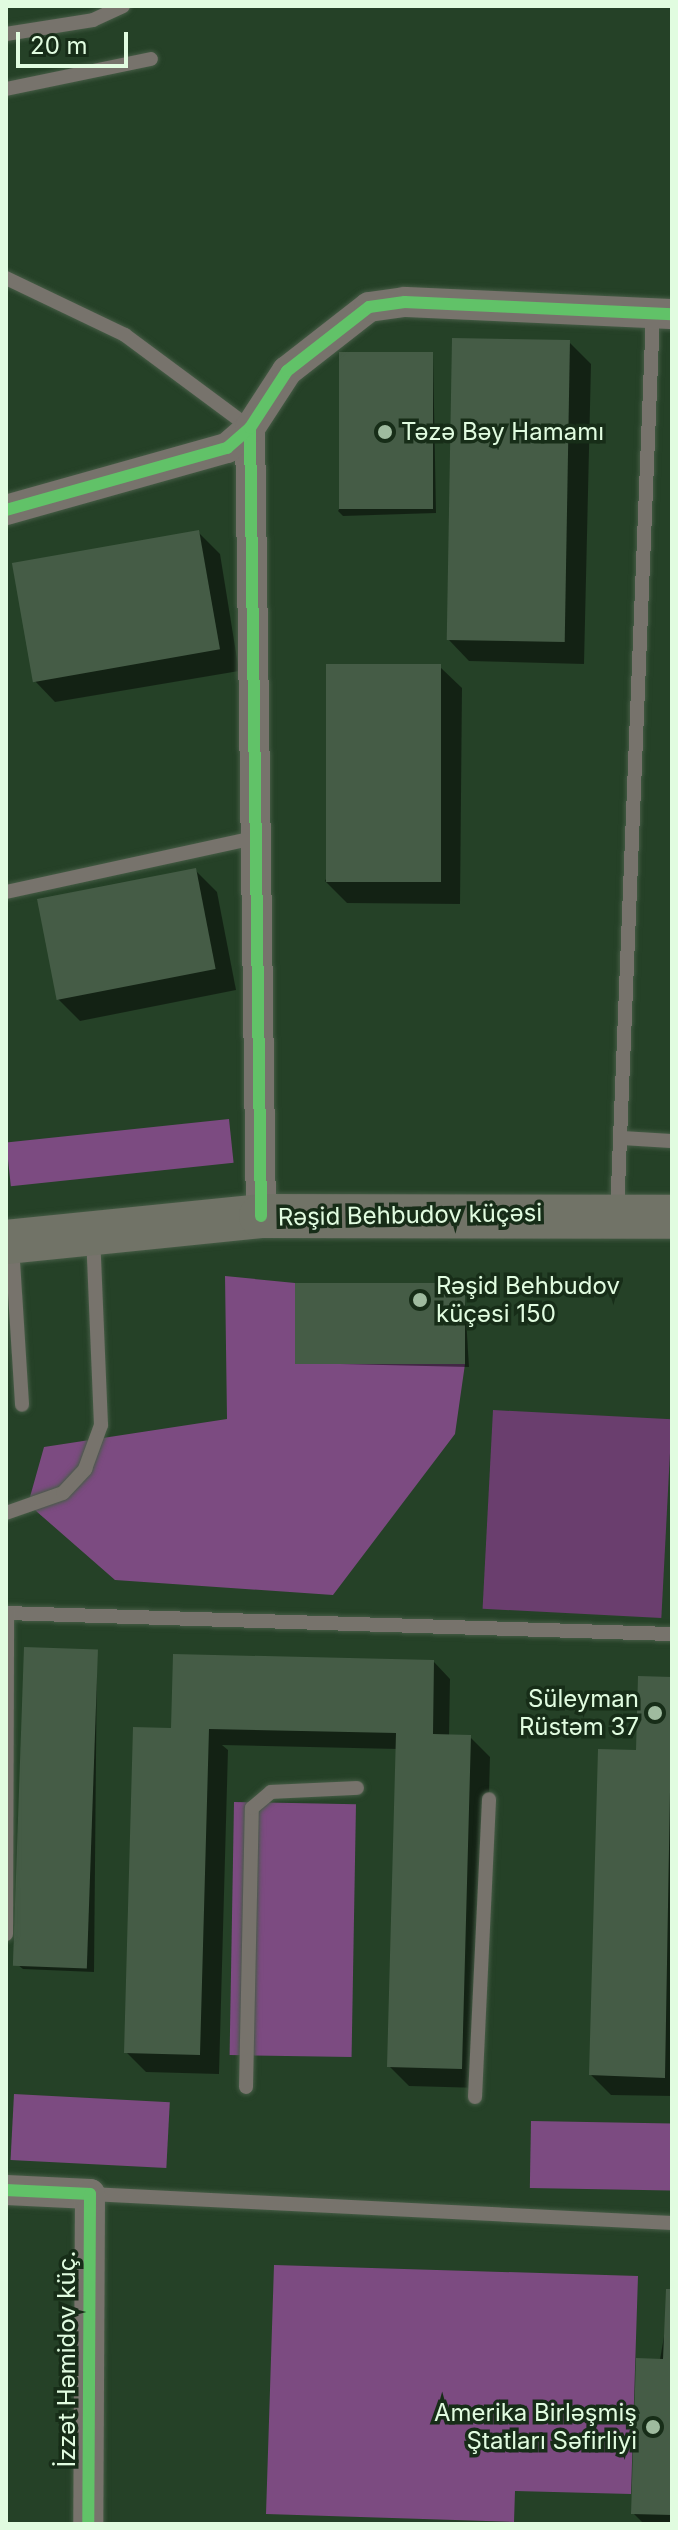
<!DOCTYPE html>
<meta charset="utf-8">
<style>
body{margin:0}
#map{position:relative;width:678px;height:2530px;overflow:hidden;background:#254127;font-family:Inter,sans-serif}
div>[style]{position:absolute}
.green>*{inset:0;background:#6a3e6e;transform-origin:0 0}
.forest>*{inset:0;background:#7c4b81;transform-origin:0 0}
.shadow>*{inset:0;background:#0007}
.building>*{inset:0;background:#455c46;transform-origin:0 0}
.roads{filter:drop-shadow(0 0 2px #465c46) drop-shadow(0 0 2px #465c46)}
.lane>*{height:14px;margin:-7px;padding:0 7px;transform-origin:7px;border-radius:7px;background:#77736c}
.street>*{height:30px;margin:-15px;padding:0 15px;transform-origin:15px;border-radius:15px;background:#77736c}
.primary>*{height:44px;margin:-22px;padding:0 22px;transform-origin:22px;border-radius:22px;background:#717367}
.cycleway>*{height:12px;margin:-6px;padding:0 6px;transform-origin:6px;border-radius:6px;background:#61c268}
.dots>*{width:22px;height:22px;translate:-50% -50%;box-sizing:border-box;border:4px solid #172d18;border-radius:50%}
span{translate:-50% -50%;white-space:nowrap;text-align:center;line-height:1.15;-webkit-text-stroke:7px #172d18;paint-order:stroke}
.poi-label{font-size:24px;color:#e1fce0}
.left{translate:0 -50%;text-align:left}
.right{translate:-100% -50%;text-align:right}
.street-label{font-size:24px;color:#e1fce0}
.frame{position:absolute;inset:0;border:8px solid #e1fce0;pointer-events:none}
.scale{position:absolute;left:16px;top:32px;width:112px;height:36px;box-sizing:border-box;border:4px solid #e1fce0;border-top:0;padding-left:10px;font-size:24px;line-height:28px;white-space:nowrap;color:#e1fce0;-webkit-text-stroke:6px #172d18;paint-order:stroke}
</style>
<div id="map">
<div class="green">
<i style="left:493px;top:1410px;width:179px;height:199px;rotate:3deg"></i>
</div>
<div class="forest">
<i style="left:229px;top:1119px;width:44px;height:224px;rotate:84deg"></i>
<i style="clip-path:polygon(225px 1276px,295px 1283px,295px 1364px,465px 1364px,455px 1434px,333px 1595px,115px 1580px,28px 1504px,44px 1447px,227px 1419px)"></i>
<i style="left:234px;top:1802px;width:122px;height:253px;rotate:1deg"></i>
<i style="left:14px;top:2094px;width:156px;height:66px;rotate:3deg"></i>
<i style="left:531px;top:2121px;width:141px;height:67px;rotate:1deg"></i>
<i style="clip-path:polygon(274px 2265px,638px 2276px,631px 2494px,515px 2491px,514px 2522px,266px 2514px)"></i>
</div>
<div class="shadow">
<i style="clip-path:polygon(570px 343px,591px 364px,584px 664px,469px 661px,448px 639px)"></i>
<i style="clip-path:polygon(433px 354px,436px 513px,343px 516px,338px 511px)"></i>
<i style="clip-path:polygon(198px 532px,220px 554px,239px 671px,55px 702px,34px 680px)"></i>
<i style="clip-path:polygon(440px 667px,462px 688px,460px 904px,347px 903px,325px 881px)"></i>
<i style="clip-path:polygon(196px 871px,217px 892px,236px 990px,80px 1021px,58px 999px)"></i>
<i style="clip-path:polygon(464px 1285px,469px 1367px,297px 1363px)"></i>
<i style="clip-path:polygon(97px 1651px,94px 1972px,23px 1969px,18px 1965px)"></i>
<i style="clip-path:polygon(434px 1662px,450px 1679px,449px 1737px,470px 1737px,490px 1757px,481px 2088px,409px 2086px,389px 2066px,398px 1749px,222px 1745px,228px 1750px,219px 2074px,146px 2072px,126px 2052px,173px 1730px)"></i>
<i style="clip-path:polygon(640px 1678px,672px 1679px,672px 2096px,611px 2095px,591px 2075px,638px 1752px)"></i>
<i style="clip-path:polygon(672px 2291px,672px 2524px,644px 2524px,633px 2513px)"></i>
</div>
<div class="building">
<i style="left:452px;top:338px;width:118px;height:302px;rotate:1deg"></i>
<i style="left:433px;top:352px;width:157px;height:94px;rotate:90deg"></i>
<i style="left:199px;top:530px;width:121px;height:190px;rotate:80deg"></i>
<i style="left:326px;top:664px;width:115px;height:218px"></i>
<i style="left:196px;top:868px;width:103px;height:162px;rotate:79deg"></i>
<i style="left:295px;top:1283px;width:170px;height:81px"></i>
<i style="left:24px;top:1647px;width:74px;height:319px;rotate:2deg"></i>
<i style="clip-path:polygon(173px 1654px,434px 1660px,433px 1734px,471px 1735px,462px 2069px,387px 2067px,396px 1733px,209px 1729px,200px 2055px,124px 2053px,133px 1727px,171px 1728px)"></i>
<i style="clip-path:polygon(638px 1676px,672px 1677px,665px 2078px,589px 2075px,598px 1749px,636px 1750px)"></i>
<i style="clip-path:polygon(666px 2289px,672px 2289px,672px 2515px,631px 2514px,636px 2358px,663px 2359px)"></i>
</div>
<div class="roads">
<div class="lane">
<i style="left:6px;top:34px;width:88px;rotate:-9.1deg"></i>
<i style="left:93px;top:20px;width:33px;rotate:-25deg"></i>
<i style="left:6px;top:89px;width:148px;rotate:-11.7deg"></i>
<i style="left:6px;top:278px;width:132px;rotate:25.6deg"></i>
<i style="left:125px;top:335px;width:156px;rotate:36.6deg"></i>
<i style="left:6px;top:892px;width:258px;rotate:-12.3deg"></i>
<i style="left:621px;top:1138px;width:51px;rotate:3.4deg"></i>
<i style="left:617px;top:1214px;width:902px;rotate:-87.71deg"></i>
<i style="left:12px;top:1245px;width:160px;rotate:86.4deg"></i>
<i style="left:6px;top:1513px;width:60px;rotate:-19.3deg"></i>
<i style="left:63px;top:1493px;width:33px;rotate:-47deg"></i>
<i style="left:85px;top:1469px;width:47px;rotate:-70deg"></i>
<i style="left:101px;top:1425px;width:187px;rotate:-92.4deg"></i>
<i style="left:6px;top:1613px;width:666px;rotate:1.81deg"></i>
<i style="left:6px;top:1934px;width:321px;rotate:-89.8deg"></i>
<i style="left:246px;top:2087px;width:279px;rotate:-88.8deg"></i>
<i style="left:252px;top:1808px;width:25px;rotate:-40deg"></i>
<i style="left:271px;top:1792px;width:86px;rotate:-2.7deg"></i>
<i style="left:475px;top:2097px;width:298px;rotate:-87.3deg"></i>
<i style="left:90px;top:2194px;width:583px;rotate:2.85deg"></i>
</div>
<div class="street">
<i style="left:250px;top:428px;width:788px;rotate:89.2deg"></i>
<i style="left:6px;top:510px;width:230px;rotate:-15.7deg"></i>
<i style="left:227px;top:448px;width:30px;rotate:-41deg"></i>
<i style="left:250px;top:428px;width:68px;rotate:-57deg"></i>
<i style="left:287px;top:371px;width:104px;rotate:-38deg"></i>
<i style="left:369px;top:307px;width:36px;rotate:-8deg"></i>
<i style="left:405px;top:302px;width:267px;rotate:2.6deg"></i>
<i style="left:6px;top:2190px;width:84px;rotate:2.7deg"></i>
<i style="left:90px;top:2194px;width:330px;rotate:90.3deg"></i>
</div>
<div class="primary">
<i style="left:6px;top:1242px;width:256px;rotate:-5.8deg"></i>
<i style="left:261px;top:1216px;width:411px;rotate:0.1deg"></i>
</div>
</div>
<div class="cycleway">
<i style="left:250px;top:428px;width:788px;rotate:89.2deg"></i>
<i style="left:6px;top:510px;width:230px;rotate:-15.7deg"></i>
<i style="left:227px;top:448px;width:30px;rotate:-41deg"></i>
<i style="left:250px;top:428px;width:68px;rotate:-57deg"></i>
<i style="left:287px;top:371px;width:104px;rotate:-38deg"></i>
<i style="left:369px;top:307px;width:36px;rotate:-8deg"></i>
<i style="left:405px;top:302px;width:267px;rotate:2.6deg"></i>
<i style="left:6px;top:2190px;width:84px;rotate:2.7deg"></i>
<i style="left:90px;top:2194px;width:330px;rotate:90.3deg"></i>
</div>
<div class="dots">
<i style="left:385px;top:432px;background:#9fbb9f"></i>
<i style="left:420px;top:1300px;background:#9fbb9f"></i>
<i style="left:655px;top:1713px;background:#9fbb9f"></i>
<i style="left:653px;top:2427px;background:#9fbb9f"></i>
</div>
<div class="poi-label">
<span class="left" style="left:401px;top:432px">Təzə Bəy Hamamı</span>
<span class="left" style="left:436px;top:1300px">Rəşid Behbudov<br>küçəsi 150</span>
<span class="right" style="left:639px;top:1713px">Süleyman<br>Rüstəm 37</span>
<span class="right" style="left:637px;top:2427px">Amerika Birləşmiş<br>Ştatları Səfirliyi</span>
</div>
<div class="street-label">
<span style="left:410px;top:1215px;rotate:-1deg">Rəşid Behbudov küçəsi</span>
<span style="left:67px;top:2359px;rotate:-90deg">İzzət Həmidov küç.</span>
</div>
<div class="frame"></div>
<div class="scale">20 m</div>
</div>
